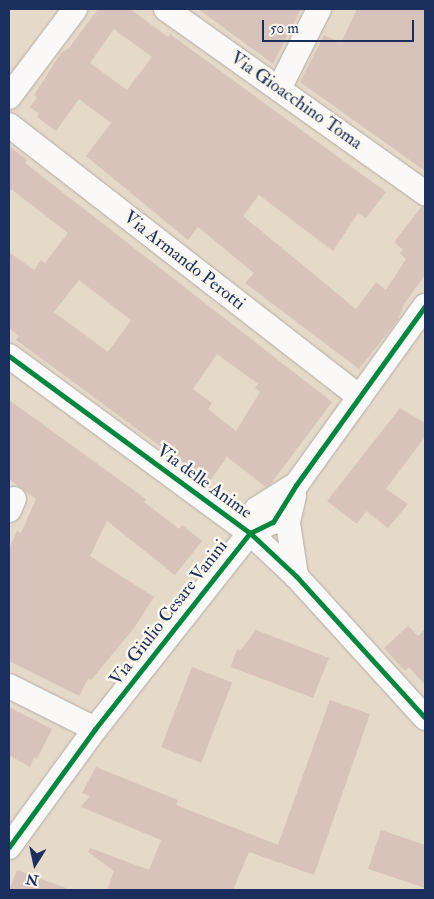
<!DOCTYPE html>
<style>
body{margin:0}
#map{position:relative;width:434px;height:899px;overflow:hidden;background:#e5d9c9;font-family:"IM FELL Double Pica",serif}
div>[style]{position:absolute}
.building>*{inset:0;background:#d7c3ba;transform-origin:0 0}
.roads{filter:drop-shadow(0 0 1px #b2aca6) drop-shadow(0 0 1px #b2aca6)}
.street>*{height:24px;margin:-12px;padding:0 12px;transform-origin:12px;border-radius:12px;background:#fbf9f7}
.cycleway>*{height:5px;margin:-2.5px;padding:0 2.5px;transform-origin:2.5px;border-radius:2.5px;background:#00873e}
span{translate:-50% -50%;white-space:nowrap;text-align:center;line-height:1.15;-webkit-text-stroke:5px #fbf7ec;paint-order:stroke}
.street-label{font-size:18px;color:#1b2f5e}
.frame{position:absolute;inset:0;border:10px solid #1b2f5e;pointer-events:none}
.north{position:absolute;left:10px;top:839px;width:50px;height:50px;-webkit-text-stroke:4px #fbf7ec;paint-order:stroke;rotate:190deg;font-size:14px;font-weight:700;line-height:20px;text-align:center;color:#1b2f5e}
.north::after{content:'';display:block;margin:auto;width:18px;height:22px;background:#1b2f5e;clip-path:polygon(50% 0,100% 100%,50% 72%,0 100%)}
.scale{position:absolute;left:262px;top:20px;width:152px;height:22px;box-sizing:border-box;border:2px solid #1b2f5e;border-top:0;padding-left:6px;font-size:15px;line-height:18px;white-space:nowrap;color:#1b2f5e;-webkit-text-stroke:4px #fbf7ec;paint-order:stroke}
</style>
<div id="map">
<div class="building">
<i style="clip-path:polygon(evenodd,98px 9px,130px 9px,168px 37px,170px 34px,386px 192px,366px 218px,358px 213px,333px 251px,259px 195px,243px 216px,356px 309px,376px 282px,386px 290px,406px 259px,400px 253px,403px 250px,394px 242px,422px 206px,425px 206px,425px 275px,404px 304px,398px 320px,359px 369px,245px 283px,254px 273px,198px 227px,188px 240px,86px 156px,111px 123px,79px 99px,56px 131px,37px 117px,39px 114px,30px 107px,37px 97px,34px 95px,61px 53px,69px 48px,98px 9px,114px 29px,152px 57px,127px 90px,90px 63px,114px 29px)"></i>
<i style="clip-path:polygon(198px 9px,301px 9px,273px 64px)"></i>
<i style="clip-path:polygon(357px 9px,425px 9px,425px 171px,300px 82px,324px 35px,341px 43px)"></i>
<i style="clip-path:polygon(evenodd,9px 146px,27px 160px,25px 163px,332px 402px,270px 485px,266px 487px,227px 457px,209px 482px,16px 340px,19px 336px,9px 328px,9px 252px,34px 270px,41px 260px,45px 263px,68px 233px,11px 189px,9px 193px,9px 146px,79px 280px,131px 320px,108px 352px,54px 312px,79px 280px,9px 146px,217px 354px,258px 384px,255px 388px,260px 392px,236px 431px,208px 409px,212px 403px,193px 389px,217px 354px)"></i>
<i style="clip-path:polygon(9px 400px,146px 499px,144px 502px,179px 529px,182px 525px,202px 541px,175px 575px,107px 521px,90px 556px,154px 597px,134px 628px,91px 680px,88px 679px,79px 696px,9px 661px,9px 549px,17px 531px,21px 533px,36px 499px,9px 479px)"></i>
<i style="clip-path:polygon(400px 408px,425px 423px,425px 437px,386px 489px,408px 504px,388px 528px,366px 511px,357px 524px,327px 501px)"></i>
<i style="clip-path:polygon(408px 626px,418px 636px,425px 629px,425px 685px,409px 667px,405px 671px,384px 648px)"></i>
<i style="clip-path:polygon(256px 630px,329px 658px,313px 698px,231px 667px,237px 649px,240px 651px)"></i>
<i style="left:192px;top:667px;width:43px;height:86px;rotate:21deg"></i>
<i style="clip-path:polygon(330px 700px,370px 714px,314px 875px,249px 852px,233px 890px,107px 890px,114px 871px,88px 852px,90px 848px,149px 870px,161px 840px,81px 807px,90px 796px,82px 793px,96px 767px,178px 800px,176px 805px,278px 845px)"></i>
<i style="clip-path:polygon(9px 707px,52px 729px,37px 759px,34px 757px,30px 767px,9px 755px)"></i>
<i style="clip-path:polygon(381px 830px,425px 845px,425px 888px,368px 869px)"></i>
<i style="clip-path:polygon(17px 870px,66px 888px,65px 890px,9px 890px)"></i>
</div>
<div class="roads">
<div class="street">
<i style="left:166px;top:9px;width:318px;rotate:35.4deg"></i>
<i style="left:279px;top:89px;width:89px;rotate:-63.4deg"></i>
<i style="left:9px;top:97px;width:110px;rotate:-53.1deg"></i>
<i style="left:9px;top:125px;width:444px;rotate:37.8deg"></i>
<i style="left:9px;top:356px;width:299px;rotate:36.3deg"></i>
<i style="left:250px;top:533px;width:63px;rotate:43.1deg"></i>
<i style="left:296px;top:576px;width:192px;rotate:47.7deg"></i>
<i style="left:294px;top:496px;width:28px;rotate:103deg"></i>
<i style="left:288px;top:523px;width:54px;rotate:81.4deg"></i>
<i style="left:9px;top:510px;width:12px;rotate:-66deg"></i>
<i style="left:250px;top:533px;width:25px;rotate:-74deg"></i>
<i style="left:257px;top:509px;width:41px;rotate:-32.2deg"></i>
<i style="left:9px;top:686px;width:96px;rotate:26.6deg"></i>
<i style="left:9px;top:847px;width:146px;rotate:-53.9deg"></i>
<i style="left:95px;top:729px;width:250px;rotate:-51.7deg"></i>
<i style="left:250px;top:533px;width:25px;rotate:-26deg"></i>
<i style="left:273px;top:522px;width:44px;rotate:-58.1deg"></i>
<i style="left:296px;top:485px;width:221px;rotate:-54.2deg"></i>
</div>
</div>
<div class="cycleway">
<i style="left:9px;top:356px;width:299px;rotate:36.3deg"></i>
<i style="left:250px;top:533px;width:63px;rotate:43.1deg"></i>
<i style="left:296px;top:576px;width:192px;rotate:47.7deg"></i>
<i style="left:9px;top:847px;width:146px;rotate:-53.9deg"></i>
<i style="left:95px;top:729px;width:250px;rotate:-51.7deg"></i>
<i style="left:250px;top:533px;width:25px;rotate:-26deg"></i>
<i style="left:273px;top:522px;width:44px;rotate:-58.1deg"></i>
<i style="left:296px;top:485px;width:221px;rotate:-54.2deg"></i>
</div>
<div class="street-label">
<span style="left:296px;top:101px;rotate:35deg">Via Gioacchino Toma</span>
<span style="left:184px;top:261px;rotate:38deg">Via Armando Perotti</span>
<span style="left:204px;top:482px;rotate:36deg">Via delle Anime</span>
<span style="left:169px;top:613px;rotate:-52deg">Via Giulio Cesare Vanini</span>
</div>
<div class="frame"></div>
<div class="north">N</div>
<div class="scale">50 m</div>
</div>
